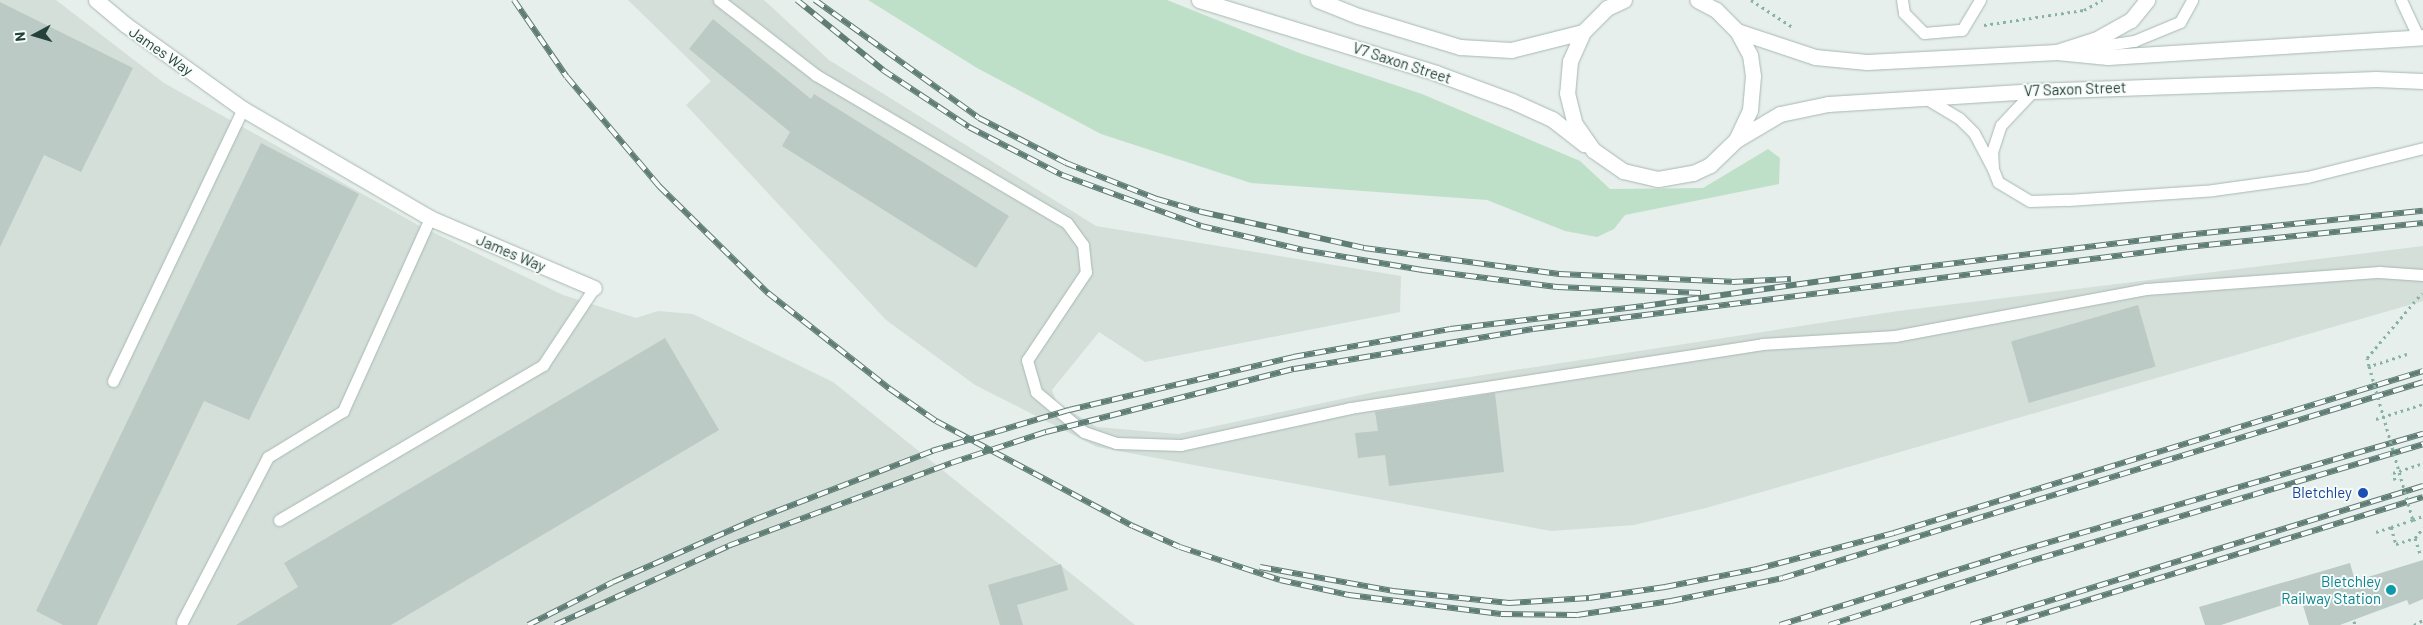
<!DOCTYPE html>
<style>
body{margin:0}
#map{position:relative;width:2423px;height:625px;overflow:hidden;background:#e6efeb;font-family:Barlow,sans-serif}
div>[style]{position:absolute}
.built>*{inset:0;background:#d4dfda}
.green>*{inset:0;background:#bfe0c8}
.building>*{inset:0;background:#bbcac4;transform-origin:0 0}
.path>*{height:3px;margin-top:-1.5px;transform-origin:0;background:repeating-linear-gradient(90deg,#86b3a5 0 2.5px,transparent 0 6.5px)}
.roads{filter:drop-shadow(0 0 1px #a8b8b2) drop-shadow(0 0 1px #a8b8b2)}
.lane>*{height:11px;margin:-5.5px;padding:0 5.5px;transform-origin:5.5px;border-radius:5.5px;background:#fff}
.street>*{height:15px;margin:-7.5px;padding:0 7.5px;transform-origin:7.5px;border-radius:7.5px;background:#fff}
.secondary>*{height:15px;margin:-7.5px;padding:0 7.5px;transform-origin:7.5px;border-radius:7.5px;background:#fff}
.rail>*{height:5.5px;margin-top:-2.75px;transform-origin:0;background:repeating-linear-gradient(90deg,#f7fbf9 0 11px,#5f7d75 0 22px);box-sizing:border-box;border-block:1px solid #5f7d75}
.path-bridge>*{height:3px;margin-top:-1.5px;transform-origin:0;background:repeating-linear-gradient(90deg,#86b3a5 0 2.5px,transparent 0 6.5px)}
.dots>*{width:14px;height:14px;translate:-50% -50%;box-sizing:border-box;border:2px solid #f7fbf9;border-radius:50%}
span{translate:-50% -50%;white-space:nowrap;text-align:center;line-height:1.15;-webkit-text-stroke:4px #f7fbf9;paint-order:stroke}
.street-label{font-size:15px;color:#24423a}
.transit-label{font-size:15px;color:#164399}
.right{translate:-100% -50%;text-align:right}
.culture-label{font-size:15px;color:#0d838f}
.north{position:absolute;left:10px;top:10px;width:50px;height:50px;-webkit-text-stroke:4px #f7fbf9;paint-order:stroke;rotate:264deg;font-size:14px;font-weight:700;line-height:20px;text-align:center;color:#24423a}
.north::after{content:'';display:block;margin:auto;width:18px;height:22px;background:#24423a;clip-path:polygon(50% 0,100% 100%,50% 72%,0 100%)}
</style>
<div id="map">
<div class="built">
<i style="clip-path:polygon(0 0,56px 0,164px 83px,418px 225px,563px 295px,636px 318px,658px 311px,693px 314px,833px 382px,1135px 625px,0 625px)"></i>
<i style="clip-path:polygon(628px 0,764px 0,829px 60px,1096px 226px,1401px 276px,1400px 312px,1145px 362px,1099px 332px,1052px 390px,1057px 403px,1097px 427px,1178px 434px,1379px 391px,1898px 311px,2423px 246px,2423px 301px,1706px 508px,1634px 525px,1551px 531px,1097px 447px,975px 385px,886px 320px,686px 105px,711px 81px)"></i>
</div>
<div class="green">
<i style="clip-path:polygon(868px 0,1167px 0,1302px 54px,1422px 94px,1580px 161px,1610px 189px,1703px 188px,1768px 149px,1780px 158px,1779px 184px,1625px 215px,1614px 229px,1597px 237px,1565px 231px,1487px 200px,1251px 183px,1101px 134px,977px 68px)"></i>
</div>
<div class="building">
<i style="clip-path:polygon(0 2px,133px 68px,81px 172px,44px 155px,0 247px)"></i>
<i style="clip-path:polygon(713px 19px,811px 99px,814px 94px,1009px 216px,976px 268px,782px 146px,790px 132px,689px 49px)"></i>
<i style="clip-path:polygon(261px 143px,359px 194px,249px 420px,204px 401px,97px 625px,63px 625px,36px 611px)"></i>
<i style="left:2138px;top:305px;width:64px;height:132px;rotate:74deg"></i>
<i style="clip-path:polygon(665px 338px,719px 430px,391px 625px,236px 625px,298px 587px,284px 563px)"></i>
<i style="clip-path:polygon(1495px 393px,1504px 472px,1389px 486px,1385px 455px,1358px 458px,1355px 433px,1378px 431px,1375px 412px)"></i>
<i style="clip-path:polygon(2423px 560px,2423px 599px,2409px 605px,2407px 600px,2340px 625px,2309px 625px,2301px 599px,2221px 625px,2205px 625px,2199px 607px,2350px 563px,2355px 581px)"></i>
<i style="clip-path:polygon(1061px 564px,1068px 590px,1017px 605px,1023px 625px,1000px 625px,988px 585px)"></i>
</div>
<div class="path">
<i style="left:1751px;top:0;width:51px;rotate:33.1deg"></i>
<i style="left:1984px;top:25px;width:101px;rotate:-8.5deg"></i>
<i style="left:2084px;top:10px;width:21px;rotate:-29deg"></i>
<i style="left:2407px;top:354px;width:40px;rotate:162deg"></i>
<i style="left:2369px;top:366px;width:8px;rotate:-104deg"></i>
<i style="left:2367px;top:358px;width:85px;rotate:-49.8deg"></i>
<i style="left:2376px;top:419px;width:49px;rotate:-17.7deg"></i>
<i style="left:2395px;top:480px;width:7px;rotate:-106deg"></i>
<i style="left:2393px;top:473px;width:32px;rotate:-18deg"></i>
<i style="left:2413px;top:520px;width:11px;rotate:-22deg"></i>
<i style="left:2391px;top:527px;width:19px;rotate:-18deg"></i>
<i style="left:2376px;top:532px;width:16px;rotate:-18deg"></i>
<i style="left:2391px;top:527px;width:18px;rotate:74deg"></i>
<i style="left:2396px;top:544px;width:20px;rotate:-18deg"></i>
<i style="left:2415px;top:538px;width:16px;rotate:72deg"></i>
<i style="left:2415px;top:538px;width:13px;rotate:-51deg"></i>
<i style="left:2354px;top:621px;width:4px;rotate:76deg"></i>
<i style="left:2414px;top:625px;width:10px;rotate:-29deg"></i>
</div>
<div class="roads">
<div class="lane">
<i style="left:719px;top:0;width:123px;rotate:37.7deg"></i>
<i style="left:816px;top:75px;width:291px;rotate:30.5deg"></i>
<i style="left:1067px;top:223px;width:27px;rotate:54deg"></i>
<i style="left:1083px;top:245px;width:27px;rotate:84deg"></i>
<i style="left:1086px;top:272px;width:106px;rotate:123.8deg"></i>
<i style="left:1027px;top:360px;width:33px;rotate:74deg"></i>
<i style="left:1036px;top:392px;width:62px;rotate:39.8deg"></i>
<i style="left:1084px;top:432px;width:34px;rotate:19deg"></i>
<i style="left:1116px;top:443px;width:65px;rotate:1.8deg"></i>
<i style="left:1181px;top:445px;width:173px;rotate:-12.3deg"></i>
<i style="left:1350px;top:408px;width:417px;rotate:-8.8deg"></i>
<i style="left:1762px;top:344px;width:133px;rotate:-3.4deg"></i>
<i style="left:1895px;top:336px;width:255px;rotate:-10.6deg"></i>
<i style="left:2146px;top:289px;width:234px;rotate:-4.2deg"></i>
<i style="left:2379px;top:272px;width:44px;rotate:3.9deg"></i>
<i style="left:1902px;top:0;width:13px;rotate:81deg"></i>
<i style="left:1904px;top:13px;width:28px;rotate:45deg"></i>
<i style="left:1924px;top:33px;width:38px;rotate:-5deg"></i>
<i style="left:1962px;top:30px;width:35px;rotate:-59deg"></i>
<i style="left:2401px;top:0;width:40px;rotate:65deg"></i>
<i style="left:2418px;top:36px;width:5px;rotate:-11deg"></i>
<i style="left:2086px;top:48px;width:49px;rotate:-8.3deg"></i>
<i style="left:2134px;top:41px;width:50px;rotate:-22.4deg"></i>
<i style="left:2180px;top:22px;width:25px;rotate:-61deg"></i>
<i style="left:1927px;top:99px;width:37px;rotate:31deg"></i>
<i style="left:1959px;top:118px;width:21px;rotate:45deg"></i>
<i style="left:1974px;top:133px;width:41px;rotate:62.2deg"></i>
<i style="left:1993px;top:169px;width:17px;rotate:-93deg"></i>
<i style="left:1992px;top:152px;width:28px;rotate:-72deg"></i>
<i style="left:2001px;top:125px;width:47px;rotate:-46.7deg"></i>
<i style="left:1993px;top:169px;width:14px;rotate:69deg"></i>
<i style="left:1998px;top:182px;width:37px;rotate:31deg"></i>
<i style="left:2030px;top:201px;width:38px;rotate:-2deg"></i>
<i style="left:2068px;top:200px;width:145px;rotate:-3.9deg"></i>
<i style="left:2213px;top:190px;width:95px;rotate:-7.9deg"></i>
<i style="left:2307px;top:177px;width:120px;rotate:-14deg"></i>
<i style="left:113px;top:381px;width:301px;rotate:-64.5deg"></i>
<i style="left:279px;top:520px;width:306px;rotate:-30.4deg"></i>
<i style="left:543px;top:365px;width:92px;rotate:-56.5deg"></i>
<i style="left:182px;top:622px;width:186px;rotate:-62.5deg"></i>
<i style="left:268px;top:457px;width:88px;rotate:-31.5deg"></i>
<i style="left:343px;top:411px;width:212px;rotate:-65.7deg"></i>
</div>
<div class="street">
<i style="left:96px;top:0;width:39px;rotate:40deg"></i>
<i style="left:126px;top:25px;width:144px;rotate:35.7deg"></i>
<i style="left:243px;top:109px;width:216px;rotate:30.2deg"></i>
<i style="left:430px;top:218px;width:178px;rotate:23.1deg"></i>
<i style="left:2057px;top:52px;width:40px;rotate:-18deg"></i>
<i style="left:2095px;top:40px;width:41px;rotate:-29.1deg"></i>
<i style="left:2131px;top:20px;width:26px;rotate:-51deg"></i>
</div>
<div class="secondary">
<i style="left:1199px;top:0;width:248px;rotate:17.1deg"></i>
<i style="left:1436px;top:73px;width:81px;rotate:20.2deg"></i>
<i style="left:1512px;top:101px;width:44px;rotate:24.2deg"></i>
<i style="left:1552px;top:119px;width:41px;rotate:38deg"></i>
<i style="left:1318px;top:0;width:43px;rotate:21.8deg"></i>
<i style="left:1358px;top:16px;width:107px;rotate:16.9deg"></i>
<i style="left:1460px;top:47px;width:51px;rotate:3.4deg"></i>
<i style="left:1511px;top:50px;width:74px;rotate:-14deg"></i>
<i style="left:1624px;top:0;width:19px;rotate:155deg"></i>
<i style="left:1607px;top:8px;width:34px;rotate:135deg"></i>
<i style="left:1583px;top:32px;width:32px;rotate:114deg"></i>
<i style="left:1570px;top:61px;width:32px;rotate:95deg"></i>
<i style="left:1567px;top:93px;width:32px;rotate:76deg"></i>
<i style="left:1575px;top:124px;width:32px;rotate:55deg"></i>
<i style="left:1593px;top:150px;width:37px;rotate:35deg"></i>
<i style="left:1623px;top:171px;width:36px;rotate:13deg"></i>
<i style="left:1658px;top:179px;width:36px;rotate:-10deg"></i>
<i style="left:1693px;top:173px;width:19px;rotate:-25deg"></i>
<i style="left:1710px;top:165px;width:36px;rotate:-44deg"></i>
<i style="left:1736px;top:140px;width:33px;rotate:-65deg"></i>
<i style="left:1750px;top:110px;width:34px;rotate:-85deg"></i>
<i style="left:1753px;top:76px;width:21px;rotate:-98deg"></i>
<i style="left:1750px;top:55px;width:27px;rotate:-118deg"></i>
<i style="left:1737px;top:31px;width:30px;rotate:-135deg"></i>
<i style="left:1716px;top:10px;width:21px;rotate:-152deg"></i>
<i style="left:1737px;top:31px;width:82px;rotate:18.4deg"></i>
<i style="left:1815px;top:57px;width:52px;rotate:5.5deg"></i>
<i style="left:1867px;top:62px;width:190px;rotate:-3deg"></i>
<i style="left:2057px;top:52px;width:51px;rotate:5.6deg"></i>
<i style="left:2108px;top:57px;width:316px;rotate:-3.6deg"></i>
<i style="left:1736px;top:140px;width:51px;rotate:-30.6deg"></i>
<i style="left:1780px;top:114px;width:49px;rotate:-11.8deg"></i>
<i style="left:1828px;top:104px;width:205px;rotate:-3.6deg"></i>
<i style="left:2033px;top:91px;width:343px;rotate:-2deg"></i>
<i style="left:2376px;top:79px;width:47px;rotate:2.4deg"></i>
</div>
</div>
<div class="rail">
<i style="left:514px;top:0;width:93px;rotate:55.5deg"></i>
<i style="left:567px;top:77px;width:143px;rotate:49.8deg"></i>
<i style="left:659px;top:186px;width:153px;rotate:44.5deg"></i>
<i style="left:768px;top:293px;width:155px;rotate:38.2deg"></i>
<i style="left:890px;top:389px;width:56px;rotate:34.8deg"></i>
<i style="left:936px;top:421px;width:223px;rotate:28.1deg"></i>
<i style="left:1133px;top:526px;width:51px;rotate:24.1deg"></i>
<i style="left:1180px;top:547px;width:105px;rotate:18.3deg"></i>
<i style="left:1280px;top:580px;width:71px;rotate:12.3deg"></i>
<i style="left:1349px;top:595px;width:153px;rotate:7.1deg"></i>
<i style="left:1501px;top:614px;width:76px;rotate:0.8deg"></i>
<i style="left:1577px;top:615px;width:95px;rotate:-8.5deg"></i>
<i style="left:1671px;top:601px;width:114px;rotate:-11.6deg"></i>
<i style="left:1783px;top:578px;width:669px;rotate:-17.03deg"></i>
<i style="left:797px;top:0;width:111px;rotate:39.1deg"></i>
<i style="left:883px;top:70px;width:103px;rotate:33.5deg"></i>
<i style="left:969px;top:127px;width:105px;rotate:27.3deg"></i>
<i style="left:1062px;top:175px;width:148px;rotate:20.1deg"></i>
<i style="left:1201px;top:226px;width:105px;rotate:13.2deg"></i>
<i style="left:1303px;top:250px;width:121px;rotate:9.5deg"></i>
<i style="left:1422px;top:270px;width:136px;rotate:7.2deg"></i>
<i style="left:1557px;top:287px;width:144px;rotate:2.4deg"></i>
<i style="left:815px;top:0;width:202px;rotate:35.7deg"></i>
<i style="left:979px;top:118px;width:98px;rotate:27.3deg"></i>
<i style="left:1066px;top:163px;width:98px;rotate:21.6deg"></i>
<i style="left:1157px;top:199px;width:47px;rotate:16.1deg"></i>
<i style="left:1202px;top:212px;width:166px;rotate:12.5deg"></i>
<i style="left:1364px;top:248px;width:197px;rotate:7.6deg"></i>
<i style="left:1559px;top:274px;width:173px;rotate:2.6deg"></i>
<i style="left:1732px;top:282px;width:59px;rotate:-2.9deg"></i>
<i style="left:1260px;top:567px;width:135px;rotate:10.2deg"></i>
<i style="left:1393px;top:591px;width:117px;rotate:5.9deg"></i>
<i style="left:1509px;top:603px;width:80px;rotate:-3.6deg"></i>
<i style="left:1589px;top:598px;width:77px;rotate:-8.2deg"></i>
<i style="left:1665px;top:587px;width:94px;rotate:-11.1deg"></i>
<i style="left:1757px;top:569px;width:142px;rotate:-14.7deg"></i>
<i style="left:1894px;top:533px;width:553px;rotate:-17.03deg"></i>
<i style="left:528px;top:625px;width:95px;rotate:-26.8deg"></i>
<i style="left:613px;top:582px;width:156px;rotate:-23.8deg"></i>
<i style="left:756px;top:519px;width:189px;rotate:-21.1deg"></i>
<i style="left:932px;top:451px;width:143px;rotate:-16.7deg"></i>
<i style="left:1069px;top:410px;width:230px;rotate:-13.3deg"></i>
<i style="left:1293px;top:357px;width:159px;rotate:-10.1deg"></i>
<i style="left:1450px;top:329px;width:195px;rotate:-6.8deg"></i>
<i style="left:1644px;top:306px;width:258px;rotate:-8deg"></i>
<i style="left:1899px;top:270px;width:288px;rotate:-7deg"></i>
<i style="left:2185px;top:235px;width:239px;rotate:-5.8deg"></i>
<i style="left:555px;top:625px;width:190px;rotate:-24.5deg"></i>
<i style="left:728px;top:546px;width:238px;rotate:-20.4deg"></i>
<i style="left:951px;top:463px;width:100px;rotate:-18.1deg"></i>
<i style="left:1046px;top:432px;width:256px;rotate:-14.3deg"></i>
<i style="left:1294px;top:369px;width:242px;rotate:-9.5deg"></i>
<i style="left:1533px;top:329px;width:659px;rotate:-7.15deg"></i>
<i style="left:2187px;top:247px;width:237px;rotate:-5.8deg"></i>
<i style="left:1780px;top:625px;width:247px;rotate:-17.2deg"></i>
<i style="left:2016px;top:552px;width:424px;rotate:-16.2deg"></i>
<i style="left:1829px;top:625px;width:201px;rotate:-17.6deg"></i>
<i style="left:2021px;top:564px;width:420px;rotate:-16.6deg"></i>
<i style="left:1971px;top:625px;width:473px;rotate:-17.1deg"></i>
<i style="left:2007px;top:625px;width:435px;rotate:-17.1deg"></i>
</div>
<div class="path-bridge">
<i style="left:2369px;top:366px;width:160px;rotate:74.1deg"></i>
<i style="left:2413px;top:520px;width:4px;rotate:166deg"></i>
</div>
<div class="dots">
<i style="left:2363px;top:493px;background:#1a4fb4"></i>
<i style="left:2391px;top:590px;background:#0f9aa8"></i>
</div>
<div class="street-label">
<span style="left:161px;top:51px;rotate:35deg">James Way</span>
<span style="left:1402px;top:63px;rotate:18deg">V7 Saxon Street</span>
<span style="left:2075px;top:89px;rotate:-2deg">V7 Saxon Street</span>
<span style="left:511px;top:253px;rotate:23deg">James Way</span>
</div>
<div class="transit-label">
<span class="right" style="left:2352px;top:493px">Bletchley</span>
</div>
<div class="culture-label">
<span class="right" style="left:2381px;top:590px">Bletchley<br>Railway Station</span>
</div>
<div class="north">N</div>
</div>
